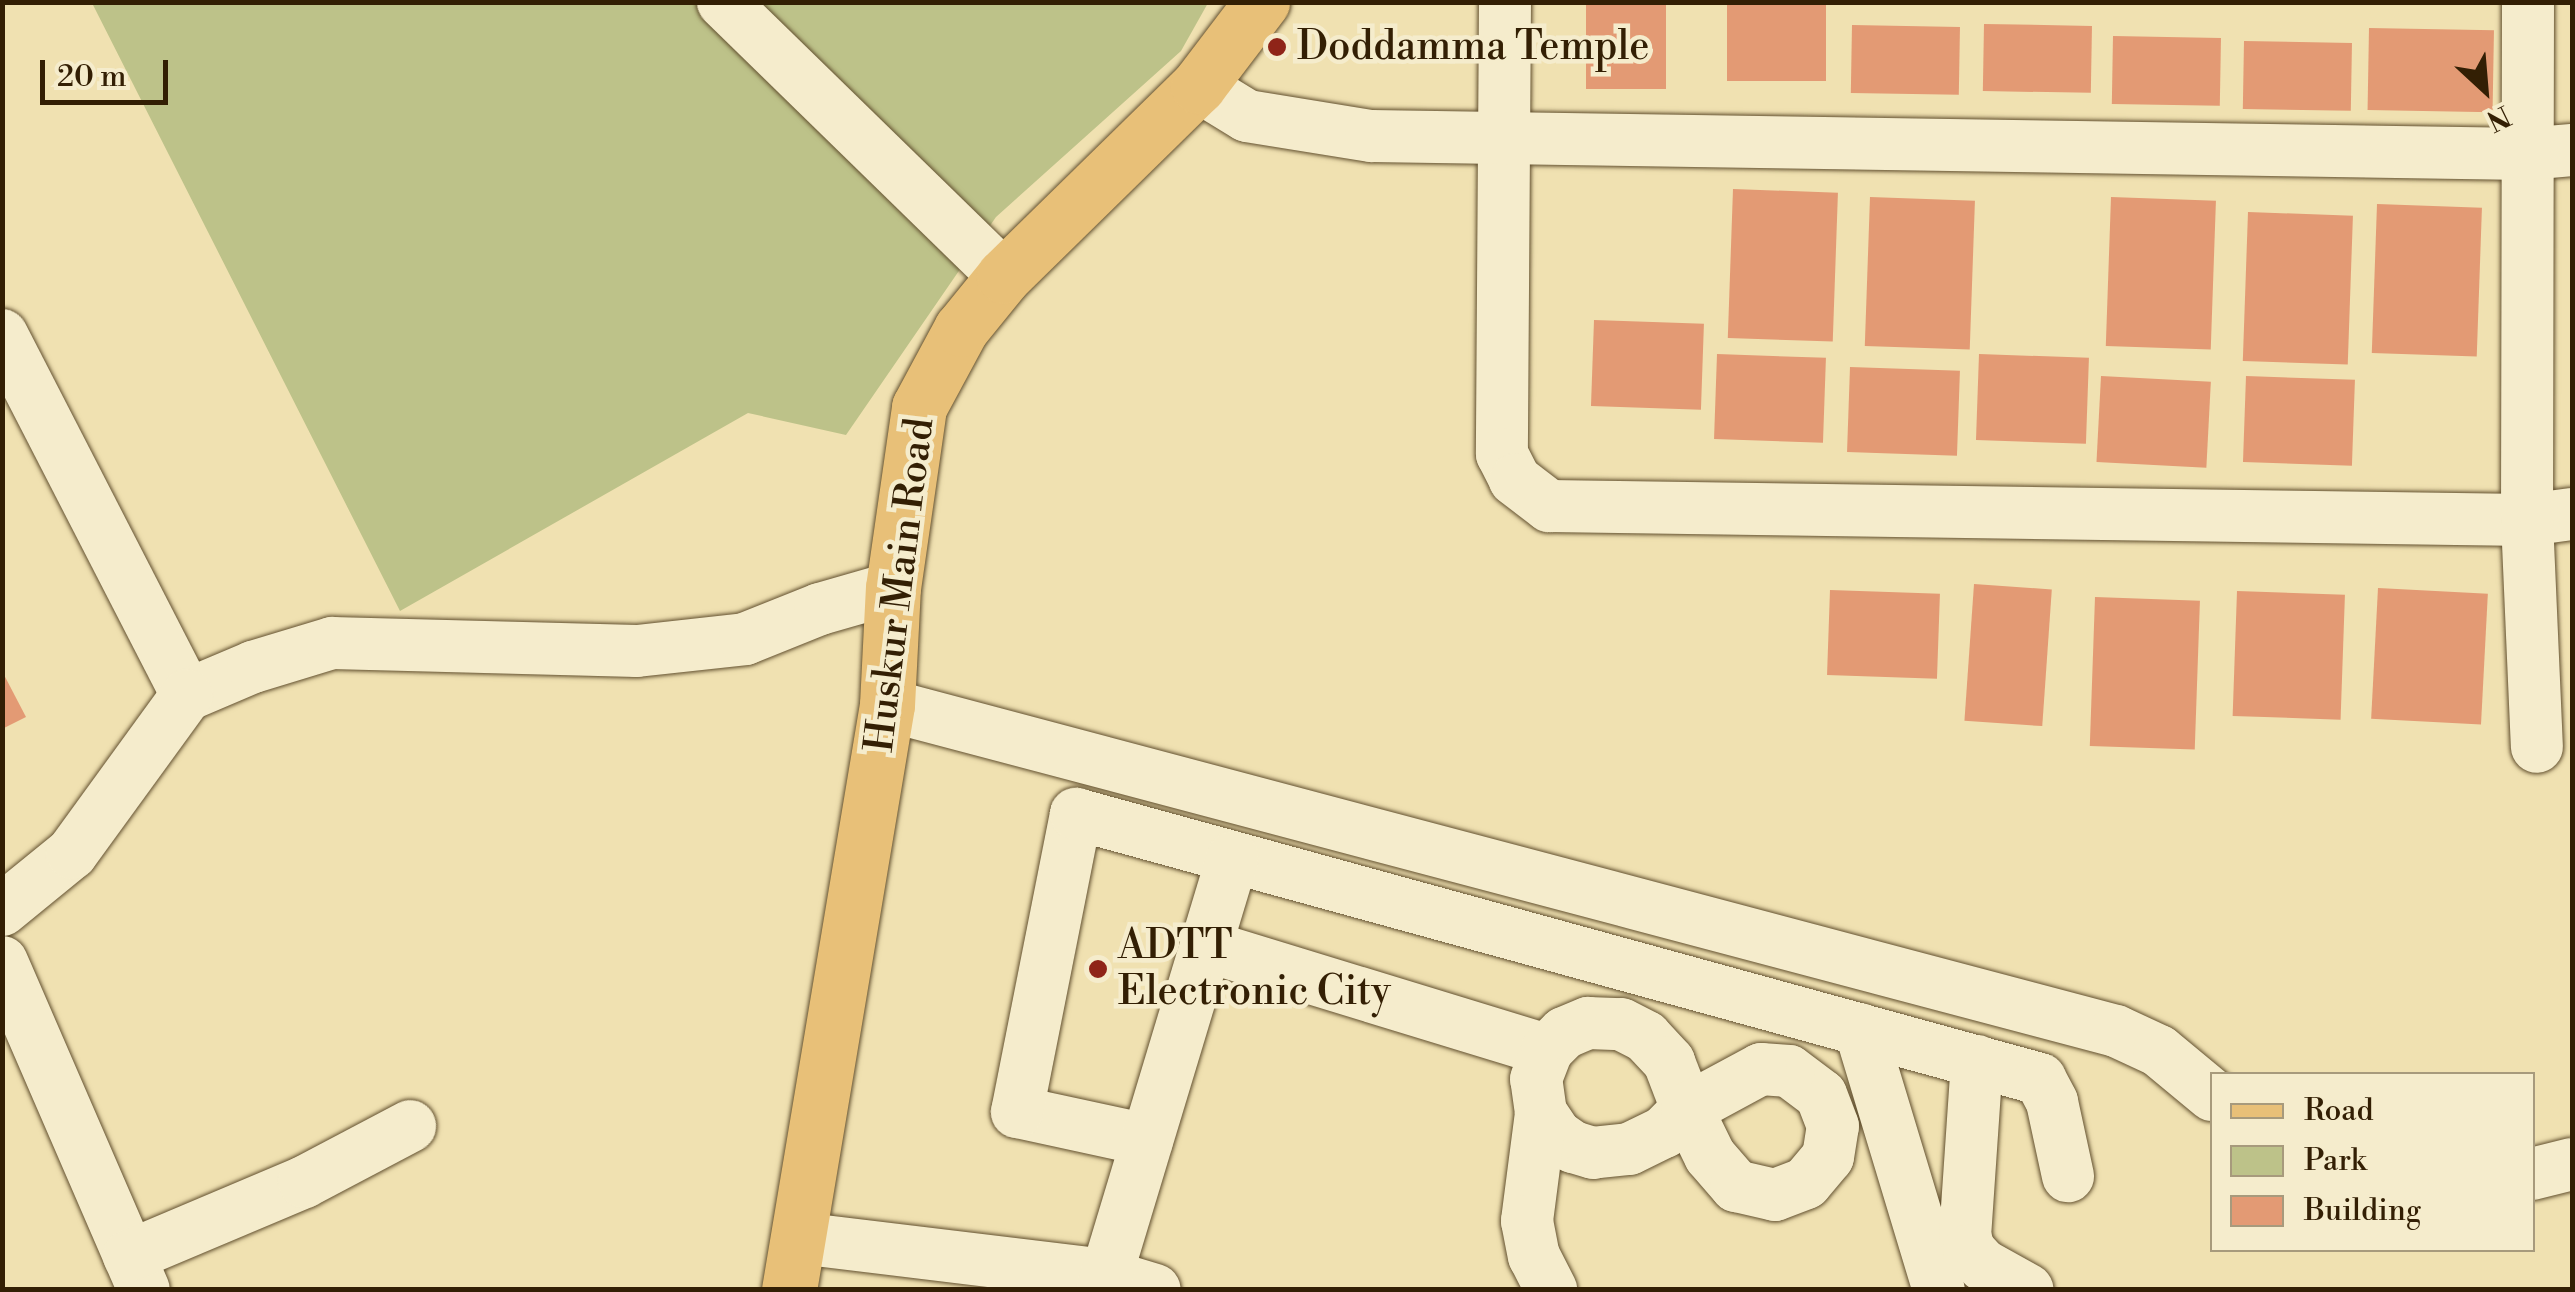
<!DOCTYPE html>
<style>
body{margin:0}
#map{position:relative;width:2575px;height:1292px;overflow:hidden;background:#f0e1b1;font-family:"Libre Bodoni",serif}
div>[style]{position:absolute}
.green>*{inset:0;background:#bdc289}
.building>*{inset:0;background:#e39a74;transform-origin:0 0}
.roads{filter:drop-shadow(0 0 2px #62502f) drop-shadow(0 0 2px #62502f)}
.minor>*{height:52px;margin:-26px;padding:0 26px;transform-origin:26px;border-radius:26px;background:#f5eccc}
.major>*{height:55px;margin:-27.5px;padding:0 27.5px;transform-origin:27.5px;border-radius:27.5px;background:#e8c078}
.dots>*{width:28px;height:28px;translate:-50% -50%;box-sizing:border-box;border:5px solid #f5eccc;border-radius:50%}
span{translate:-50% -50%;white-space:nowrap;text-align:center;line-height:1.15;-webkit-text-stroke:9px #f5eccc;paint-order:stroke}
.poi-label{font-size:40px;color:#331f04}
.left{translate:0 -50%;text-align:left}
.street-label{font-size:40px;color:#331f04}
.frame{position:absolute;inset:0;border:5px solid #331f04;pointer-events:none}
.legend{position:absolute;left:2210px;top:1072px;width:325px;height:180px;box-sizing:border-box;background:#f5eccc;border:2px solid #a79a7c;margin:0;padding:12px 18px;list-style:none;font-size:30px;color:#331f04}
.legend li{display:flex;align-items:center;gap:20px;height:50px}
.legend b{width:50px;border:2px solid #a79a7c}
.north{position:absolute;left:2435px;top:40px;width:100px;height:100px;-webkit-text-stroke:8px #f5eccc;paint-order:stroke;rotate:154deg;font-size:28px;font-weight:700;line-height:40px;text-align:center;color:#331f04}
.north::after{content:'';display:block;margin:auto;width:35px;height:45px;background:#331f04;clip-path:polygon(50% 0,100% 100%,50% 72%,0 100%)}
.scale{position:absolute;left:40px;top:60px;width:128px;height:45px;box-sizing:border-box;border:5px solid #331f04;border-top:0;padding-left:12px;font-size:30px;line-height:35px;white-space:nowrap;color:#331f04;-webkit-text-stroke:8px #f5eccc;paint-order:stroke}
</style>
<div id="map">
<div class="green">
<i style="clip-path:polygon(92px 3px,1208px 3px,1181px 51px,996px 217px,846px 435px,748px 413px,400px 611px)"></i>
</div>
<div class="building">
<i style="left:1586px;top:2px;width:80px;height:87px"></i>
<i style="left:1727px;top:2px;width:99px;height:79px"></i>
<i style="left:1984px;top:24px;width:108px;height:67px;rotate:1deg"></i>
<i style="left:1852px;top:25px;width:108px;height:68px;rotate:1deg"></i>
<i style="left:2369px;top:28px;width:125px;height:82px;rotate:1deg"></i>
<i style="left:2113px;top:36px;width:108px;height:68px;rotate:1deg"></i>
<i style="left:2244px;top:41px;width:108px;height:68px;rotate:1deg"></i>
<i style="left:1733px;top:189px;width:105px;height:149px;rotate:2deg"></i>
<i style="left:1870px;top:197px;width:105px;height:149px;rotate:2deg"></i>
<i style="left:2111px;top:197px;width:105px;height:149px;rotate:2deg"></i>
<i style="left:2377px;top:204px;width:105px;height:149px;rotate:2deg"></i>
<i style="left:2248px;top:212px;width:105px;height:149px;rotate:2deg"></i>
<i style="left:1594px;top:320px;width:110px;height:86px;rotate:2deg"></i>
<i style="left:1717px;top:354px;width:109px;height:85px;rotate:2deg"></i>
<i style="left:1979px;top:354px;width:110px;height:86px;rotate:2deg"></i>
<i style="left:1850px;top:367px;width:110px;height:85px;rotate:2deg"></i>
<i style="left:2101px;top:376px;width:110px;height:86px;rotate:3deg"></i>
<i style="left:2246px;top:376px;width:109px;height:86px;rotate:2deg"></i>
<i style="left:1974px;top:584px;width:78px;height:137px;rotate:4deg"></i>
<i style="left:2378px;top:588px;width:110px;height:131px;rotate:3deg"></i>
<i style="left:1830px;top:590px;width:110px;height:85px;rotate:2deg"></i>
<i style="left:2237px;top:591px;width:108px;height:125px;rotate:2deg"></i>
<i style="left:2095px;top:597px;width:105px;height:149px;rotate:2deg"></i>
<i style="clip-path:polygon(2px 671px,26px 717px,2px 729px)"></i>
</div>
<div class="roads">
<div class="minor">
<i style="left:723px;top:2px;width:392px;rotate:44.3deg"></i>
<i style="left:1505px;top:2px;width:452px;rotate:90.4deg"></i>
<i style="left:1502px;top:454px;width:29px;rotate:63deg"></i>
<i style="left:1515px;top:480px;width:43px;rotate:37.4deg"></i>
<i style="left:1549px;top:506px;width:978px;rotate:0.82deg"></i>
<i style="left:2527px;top:520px;width:45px;rotate:-7.6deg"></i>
<i style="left:2528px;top:2px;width:518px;rotate:90.11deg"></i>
<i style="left:2527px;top:520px;width:227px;rotate:87.5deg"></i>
<i style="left:1198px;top:86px;width:57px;rotate:31.5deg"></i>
<i style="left:1247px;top:116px;width:126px;rotate:9.2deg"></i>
<i style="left:1371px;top:136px;width:1155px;rotate:0.89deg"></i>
<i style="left:2526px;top:154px;width:46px;rotate:-5deg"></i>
<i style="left:2px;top:335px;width:405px;rotate:62.8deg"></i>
<i style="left:187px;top:695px;width:72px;rotate:-23deg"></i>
<i style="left:253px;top:667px;width:83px;rotate:-16.9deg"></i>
<i style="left:332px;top:643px;width:305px;rotate:1.5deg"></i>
<i style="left:637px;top:651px;width:109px;rotate:-6.3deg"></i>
<i style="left:745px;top:639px;width:81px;rotate:-21.8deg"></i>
<i style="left:820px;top:609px;width:76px;rotate:-16deg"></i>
<i style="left:887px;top:705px;width:1272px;rotate:14.86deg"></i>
<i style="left:2116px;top:1031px;width:47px;rotate:24.9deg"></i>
<i style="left:2159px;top:1051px;width:69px;rotate:39.7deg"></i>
<i style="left:2px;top:910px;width:90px;rotate:-39.2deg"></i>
<i style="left:72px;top:853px;width:195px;rotate:-54deg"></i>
<i style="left:1206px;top:946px;width:357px;rotate:17deg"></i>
<i style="left:2px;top:962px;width:357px;rotate:66.6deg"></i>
<i style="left:1860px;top:1029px;width:273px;rotate:73.2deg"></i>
<i style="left:1977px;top:1061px;width:174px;rotate:93.9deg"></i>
<i style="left:1965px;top:1235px;width:16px;rotate:75deg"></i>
<i style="left:1969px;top:1250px;width:21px;rotate:47deg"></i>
<i style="left:1983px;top:1265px;width:51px;rotate:29.1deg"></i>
<i style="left:1687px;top:1109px;width:33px;rotate:135deg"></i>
<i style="left:1664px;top:1132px;width:39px;rotate:154deg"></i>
<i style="left:1629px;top:1149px;width:36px;rotate:174deg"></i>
<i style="left:1593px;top:1153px;width:21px;rotate:-163deg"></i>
<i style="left:1573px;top:1147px;width:21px;rotate:-145deg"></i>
<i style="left:1556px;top:1135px;width:27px;rotate:-124deg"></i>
<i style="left:1541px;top:1113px;width:34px;rotate:-98deg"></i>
<i style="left:1536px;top:1079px;width:31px;rotate:-69deg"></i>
<i style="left:1547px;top:1050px;width:24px;rotate:-45deg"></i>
<i style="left:1564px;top:1033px;width:26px;rotate:-23deg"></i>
<i style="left:1588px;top:1023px;width:33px;rotate:2deg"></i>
<i style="left:1621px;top:1024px;width:28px;rotate:27deg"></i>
<i style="left:1646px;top:1037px;width:34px;rotate:47deg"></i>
<i style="left:1669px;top:1062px;width:50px;rotate:69deg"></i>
<i style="left:1687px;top:1109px;width:52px;rotate:63.9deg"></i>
<i style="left:1710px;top:1156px;width:40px;rotate:49deg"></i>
<i style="left:1736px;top:1186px;width:40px;rotate:13deg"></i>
<i style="left:1775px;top:1195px;width:33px;rotate:-21deg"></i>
<i style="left:1806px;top:1183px;width:34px;rotate:-50deg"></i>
<i style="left:1828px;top:1157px;width:31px;rotate:-81deg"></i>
<i style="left:1833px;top:1126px;width:33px;rotate:-111deg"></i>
<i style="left:1821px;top:1095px;width:40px;rotate:-143deg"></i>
<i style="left:1789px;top:1071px;width:28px;rotate:-176deg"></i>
<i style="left:1761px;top:1069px;width:84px;rotate:151.6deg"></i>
<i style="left:1541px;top:1113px;width:109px;rotate:97.4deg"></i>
<i style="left:1527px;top:1221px;width:36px;rotate:79deg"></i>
<i style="left:1534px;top:1256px;width:38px;rotate:63deg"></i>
<i style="left:1147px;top:1140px;width:133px;rotate:-167.8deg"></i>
<i style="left:1017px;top:1112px;width:304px;rotate:-78.8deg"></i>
<i style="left:1076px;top:814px;width:1000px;rotate:15.37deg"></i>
<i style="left:2040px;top:1079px;width:26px;rotate:62deg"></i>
<i style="left:2052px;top:1102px;width:76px;rotate:77.8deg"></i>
<i style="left:2532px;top:1174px;width:41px;rotate:-14deg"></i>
<i style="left:799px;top:1238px;width:309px;rotate:6.9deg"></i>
<i style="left:1106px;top:1275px;width:51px;rotate:17deg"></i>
<i style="left:129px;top:1256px;width:190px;rotate:-22.9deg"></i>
<i style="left:304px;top:1182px;width:120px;rotate:-27.8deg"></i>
<i style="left:1102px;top:1290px;width:452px;rotate:-73.2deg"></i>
</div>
<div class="major">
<i style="left:789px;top:1290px;width:593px;rotate:-80.49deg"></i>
<i style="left:887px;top:705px;width:117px;rotate:-87.1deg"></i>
<i style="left:893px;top:588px;width:183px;rotate:-81.8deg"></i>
<i style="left:919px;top:407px;width:89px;rotate:-61.7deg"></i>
<i style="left:961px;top:329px;width:68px;rotate:-50.9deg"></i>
<i style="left:1004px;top:276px;width:272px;rotate:-44.4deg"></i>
<i style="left:1198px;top:86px;width:106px;rotate:-52.7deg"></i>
</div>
</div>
<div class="dots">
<i style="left:1277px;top:47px;background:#8f2418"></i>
<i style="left:1098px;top:969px;background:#8f2418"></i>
</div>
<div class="poi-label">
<span class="left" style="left:1297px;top:47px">Doddamma Temple</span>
<span class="left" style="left:1118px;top:969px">ADTT<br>Electronic City</span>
</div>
<div class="street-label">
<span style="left:900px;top:585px;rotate:-83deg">Huskur Main Road</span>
</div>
<div class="frame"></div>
<ul class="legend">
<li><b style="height:12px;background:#e8c078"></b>Road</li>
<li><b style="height:28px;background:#bdc289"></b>Park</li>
<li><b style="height:28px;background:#e39a74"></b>Building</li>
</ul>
<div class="north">N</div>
<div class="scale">20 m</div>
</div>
